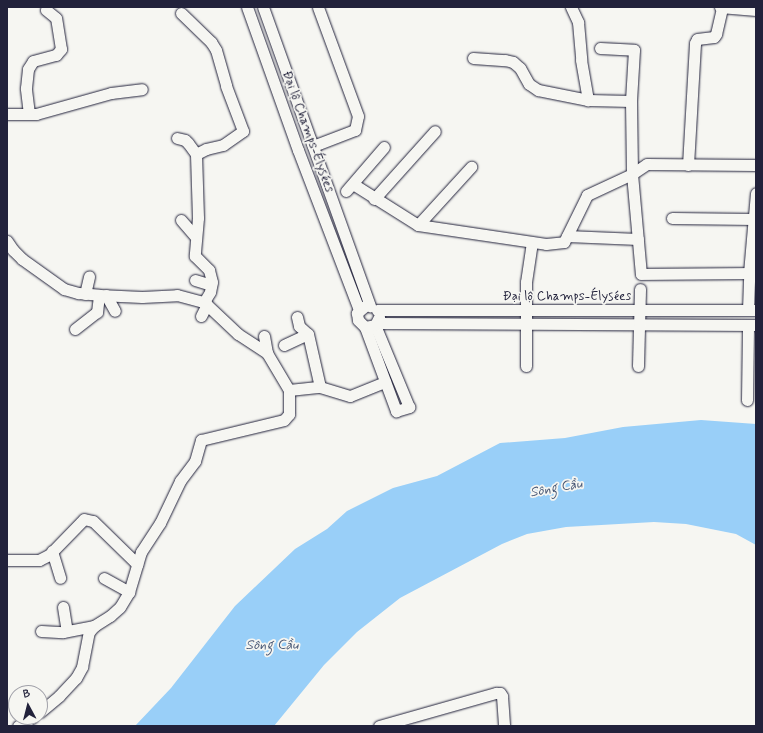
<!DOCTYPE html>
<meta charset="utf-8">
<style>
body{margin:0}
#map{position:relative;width:763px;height:733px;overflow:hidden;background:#f6f6f2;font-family:Mynerve,sans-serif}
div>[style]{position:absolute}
.water>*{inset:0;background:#99cff8}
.roads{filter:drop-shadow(0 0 1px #22223b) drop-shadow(0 0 1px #22223b)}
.minor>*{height:11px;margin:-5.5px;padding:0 5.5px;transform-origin:5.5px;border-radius:5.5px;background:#f6f6f2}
span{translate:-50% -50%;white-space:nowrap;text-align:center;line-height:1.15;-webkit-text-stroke:3.5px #f6f6f2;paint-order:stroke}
.street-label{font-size:13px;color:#22223b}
.water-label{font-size:14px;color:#465674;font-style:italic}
.frame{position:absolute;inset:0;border:8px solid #22223b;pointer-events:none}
.north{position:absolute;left:8px;top:685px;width:40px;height:40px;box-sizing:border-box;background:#f6f6f2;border:1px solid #a1a1a9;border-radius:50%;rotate:353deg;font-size:11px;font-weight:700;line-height:16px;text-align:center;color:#22223b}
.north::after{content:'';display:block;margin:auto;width:14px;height:18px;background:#22223b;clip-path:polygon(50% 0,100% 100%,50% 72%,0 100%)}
</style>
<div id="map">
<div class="water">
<i style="clip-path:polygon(701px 420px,756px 424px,756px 545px,736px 534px,686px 524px,654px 522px,566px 527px,527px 534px,502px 544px,400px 598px,357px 632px,324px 665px,274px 726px,135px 726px,171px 688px,235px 606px,295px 549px,327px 529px,347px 511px,393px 488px,437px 476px,500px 443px,565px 438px,623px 427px)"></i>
</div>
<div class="roads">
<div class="minor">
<i style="left:247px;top:7px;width:152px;rotate:70.4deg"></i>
<i style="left:298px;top:150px;width:171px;rotate:69.1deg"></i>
<i style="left:263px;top:7px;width:318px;rotate:70.3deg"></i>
<i style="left:571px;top:7px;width:17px;rotate:65deg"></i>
<i style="left:578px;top:22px;width:38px;rotate:85deg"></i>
<i style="left:581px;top:60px;width:41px;rotate:80.1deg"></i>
<i style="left:720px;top:7px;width:36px;rotate:5deg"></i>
<i style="left:181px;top:13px;width:42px;rotate:44deg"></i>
<i style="left:211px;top:42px;width:9px;rotate:58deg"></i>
<i style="left:216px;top:50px;width:37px;rotate:74deg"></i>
<i style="left:226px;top:86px;width:48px;rotate:69.3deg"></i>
<i style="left:243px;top:131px;width:24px;rotate:145deg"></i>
<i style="left:223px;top:145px;width:17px;rotate:167deg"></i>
<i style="left:206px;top:149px;width:11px;rotate:153deg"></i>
<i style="left:600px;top:48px;width:34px;rotate:3deg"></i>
<i style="left:634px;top:50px;width:51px;rotate:93.4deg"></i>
<i style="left:631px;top:101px;width:73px;rotate:89.2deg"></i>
<i style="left:632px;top:174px;width:100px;rotate:84.9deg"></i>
<i style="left:641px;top:274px;width:108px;rotate:-0.5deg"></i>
<i style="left:473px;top:58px;width:32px;rotate:4deg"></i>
<i style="left:505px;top:60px;width:8px;rotate:14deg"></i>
<i style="left:513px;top:62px;width:9px;rotate:41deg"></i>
<i style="left:520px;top:68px;width:18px;rotate:61deg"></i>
<i style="left:529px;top:84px;width:11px;rotate:34deg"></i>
<i style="left:538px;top:90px;width:51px;rotate:11.3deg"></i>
<i style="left:588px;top:100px;width:43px;rotate:1.3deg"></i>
<i style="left:7px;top:114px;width:29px"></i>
<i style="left:36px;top:114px;width:78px;rotate:-15.6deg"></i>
<i style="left:111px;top:93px;width:31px;rotate:-7deg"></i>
<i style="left:29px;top:114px;width:26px;rotate:-97deg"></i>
<i style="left:26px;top:88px;width:19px;rotate:-84deg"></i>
<i style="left:28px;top:69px;width:9px;rotate:-58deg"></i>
<i style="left:33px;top:61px;width:24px;rotate:-15deg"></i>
<i style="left:56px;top:55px;width:8px;rotate:-50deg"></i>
<i style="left:61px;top:49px;width:31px;rotate:-99deg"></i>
<i style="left:56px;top:18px;width:13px;rotate:-141deg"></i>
<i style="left:177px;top:138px;width:8px;rotate:14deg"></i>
<i style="left:185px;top:140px;width:4px;rotate:45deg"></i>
<i style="left:188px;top:143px;width:14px;rotate:54deg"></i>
<i style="left:196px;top:154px;width:64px;rotate:88.2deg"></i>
<i style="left:198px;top:218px;width:38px;rotate:95deg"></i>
<i style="left:195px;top:256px;width:20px;rotate:45deg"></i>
<i style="left:209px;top:270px;width:12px;rotate:76deg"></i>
<i style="left:212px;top:282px;width:10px;rotate:101deg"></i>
<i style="left:210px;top:292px;width:12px;rotate:121deg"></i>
<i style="left:313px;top:146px;width:45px;rotate:-20.9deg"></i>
<i style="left:355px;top:130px;width:14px;rotate:-78deg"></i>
<i style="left:358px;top:116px;width:116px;rotate:-110.2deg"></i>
<i style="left:688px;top:165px;width:122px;rotate:-86.7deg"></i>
<i style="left:695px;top:43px;width:4px;rotate:-63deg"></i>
<i style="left:697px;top:39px;width:17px;rotate:-7deg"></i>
<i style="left:714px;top:37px;width:4px;rotate:-56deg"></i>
<i style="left:716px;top:34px;width:27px;rotate:-77deg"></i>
<i style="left:353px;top:184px;width:77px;rotate:32.2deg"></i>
<i style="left:418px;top:225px;width:129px;rotate:8.4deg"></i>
<i style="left:546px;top:244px;width:18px;rotate:-6deg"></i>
<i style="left:564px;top:242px;width:52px;rotate:-63.9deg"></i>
<i style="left:587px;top:195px;width:50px;rotate:-25deg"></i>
<i style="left:632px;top:174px;width:18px;rotate:-34deg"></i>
<i style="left:647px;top:164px;width:109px;rotate:0.5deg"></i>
<i style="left:346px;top:191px;width:58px;rotate:-49.2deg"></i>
<i style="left:374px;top:199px;width:91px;rotate:-48.1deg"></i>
<i style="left:672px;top:218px;width:82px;rotate:0.7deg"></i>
<i style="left:181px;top:220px;width:23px;rotate:49deg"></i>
<i style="left:418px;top:225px;width:79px;rotate:-47.6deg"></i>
<i style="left:567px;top:236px;width:71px;rotate:2.4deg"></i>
<i style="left:7px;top:241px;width:11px;rotate:56deg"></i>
<i style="left:13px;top:250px;width:13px;rotate:45deg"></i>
<i style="left:22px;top:259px;width:52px;rotate:35.5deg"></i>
<i style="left:64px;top:289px;width:15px;rotate:16deg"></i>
<i style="left:78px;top:293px;width:21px;rotate:5deg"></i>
<i style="left:99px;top:295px;width:43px;rotate:2.7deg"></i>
<i style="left:142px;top:297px;width:35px;rotate:-3deg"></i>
<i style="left:177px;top:295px;width:28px;rotate:15deg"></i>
<i style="left:204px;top:302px;width:47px;rotate:43.3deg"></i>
<i style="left:238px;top:334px;width:35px;rotate:33deg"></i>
<i style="left:267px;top:353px;width:43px;rotate:59.3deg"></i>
<i style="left:289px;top:390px;width:31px;rotate:-6deg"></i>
<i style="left:320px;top:387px;width:31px;rotate:17deg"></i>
<i style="left:350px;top:396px;width:38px;rotate:-22deg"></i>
<i style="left:195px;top:280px;width:17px;rotate:17deg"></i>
<i style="left:85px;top:294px;width:18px;rotate:-77deg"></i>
<i style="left:106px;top:295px;width:18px;rotate:61deg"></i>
<i style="left:365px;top:306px;width:11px;rotate:139deg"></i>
<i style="left:357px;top:313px;width:7px;rotate:82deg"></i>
<i style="left:358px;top:320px;width:10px;rotate:45deg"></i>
<i style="left:365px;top:327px;width:90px;rotate:69.7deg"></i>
<i style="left:396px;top:411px;width:14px;rotate:-17deg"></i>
<i style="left:409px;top:407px;width:89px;rotate:-112.5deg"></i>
<i style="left:377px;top:310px;width:379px"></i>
<i style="left:748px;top:310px;width:37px;rotate:-88deg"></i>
<i style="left:749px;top:273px;width:80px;rotate:-85deg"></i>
<i style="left:201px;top:316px;width:13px;rotate:-63deg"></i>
<i style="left:297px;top:317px;width:9px;rotate:77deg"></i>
<i style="left:299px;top:326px;width:12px;rotate:42deg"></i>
<i style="left:308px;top:334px;width:54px;rotate:77.2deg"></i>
<i style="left:378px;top:323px;width:378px;rotate:0.3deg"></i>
<i style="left:365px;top:327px;width:10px;rotate:-11deg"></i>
<i style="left:375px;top:325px;width:9px;rotate:-63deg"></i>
<i style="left:75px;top:329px;width:28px;rotate:-38deg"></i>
<i style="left:97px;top:312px;width:17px;rotate:-83deg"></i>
<i style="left:264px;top:336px;width:17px;rotate:80deg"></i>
<i style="left:284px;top:345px;width:26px;rotate:-25deg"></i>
<i style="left:526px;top:366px;width:84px;rotate:-90deg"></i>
<i style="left:526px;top:282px;width:40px;rotate:-81.5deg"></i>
<i style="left:638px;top:366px;width:77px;rotate:-88.5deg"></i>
<i style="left:747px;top:400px;width:75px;rotate:-89.2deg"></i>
<i style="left:52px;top:551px;width:28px;rotate:73deg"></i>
<i style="left:7px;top:560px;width:32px"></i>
<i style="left:39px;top:560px;width:11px;rotate:-27deg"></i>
<i style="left:49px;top:555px;width:50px;rotate:-45.8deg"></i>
<i style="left:84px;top:519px;width:9px;rotate:13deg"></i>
<i style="left:93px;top:521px;width:62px;rotate:44.3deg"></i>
<i style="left:104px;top:578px;width:29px;rotate:29deg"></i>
<i style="left:63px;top:607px;width:24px;rotate:81deg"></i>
<i style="left:41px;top:631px;width:22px;rotate:3deg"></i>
<i style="left:63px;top:632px;width:32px;rotate:-11deg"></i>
<i style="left:40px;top:712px;width:25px;rotate:-40deg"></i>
<i style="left:59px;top:696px;width:25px;rotate:-47deg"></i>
<i style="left:76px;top:678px;width:13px;rotate:-61deg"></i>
<i style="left:82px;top:667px;width:36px;rotate:-79deg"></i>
<i style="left:89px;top:632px;width:8px;rotate:-50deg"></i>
<i style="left:94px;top:626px;width:19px;rotate:-32deg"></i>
<i style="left:110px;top:616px;width:13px;rotate:-42deg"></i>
<i style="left:120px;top:607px;width:17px;rotate:-59deg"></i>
<i style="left:129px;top:592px;width:42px;rotate:-73.3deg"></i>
<i style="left:141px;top:552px;width:35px;rotate:-57deg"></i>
<i style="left:160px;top:523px;width:47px;rotate:-64.5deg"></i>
<i style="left:180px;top:481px;width:25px;rotate:-53deg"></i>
<i style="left:195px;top:461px;width:22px;rotate:-74deg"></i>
<i style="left:201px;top:440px;width:85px;rotate:-13.5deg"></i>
<i style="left:284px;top:420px;width:8px;rotate:-50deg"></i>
<i style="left:289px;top:414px;width:24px;rotate:-90deg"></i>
<i style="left:18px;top:726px;width:17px;rotate:-31deg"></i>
<i style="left:379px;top:726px;width:122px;rotate:-15.8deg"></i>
<i style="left:496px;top:693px;width:4px"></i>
<i style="left:500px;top:693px;width:4px;rotate:56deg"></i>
<i style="left:502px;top:696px;width:30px;rotate:86deg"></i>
</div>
</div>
<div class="street-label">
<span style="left:307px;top:132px;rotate:70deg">Đại lộ Champs-Élysées</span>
<span style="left:567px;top:297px">Đại lộ Champs-Élysées</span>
</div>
<div class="water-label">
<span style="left:556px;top:488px;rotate:-10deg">Sông Cầu</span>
<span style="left:272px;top:645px">Sông Cầu</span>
</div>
<div class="frame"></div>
<div class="north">B</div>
</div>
